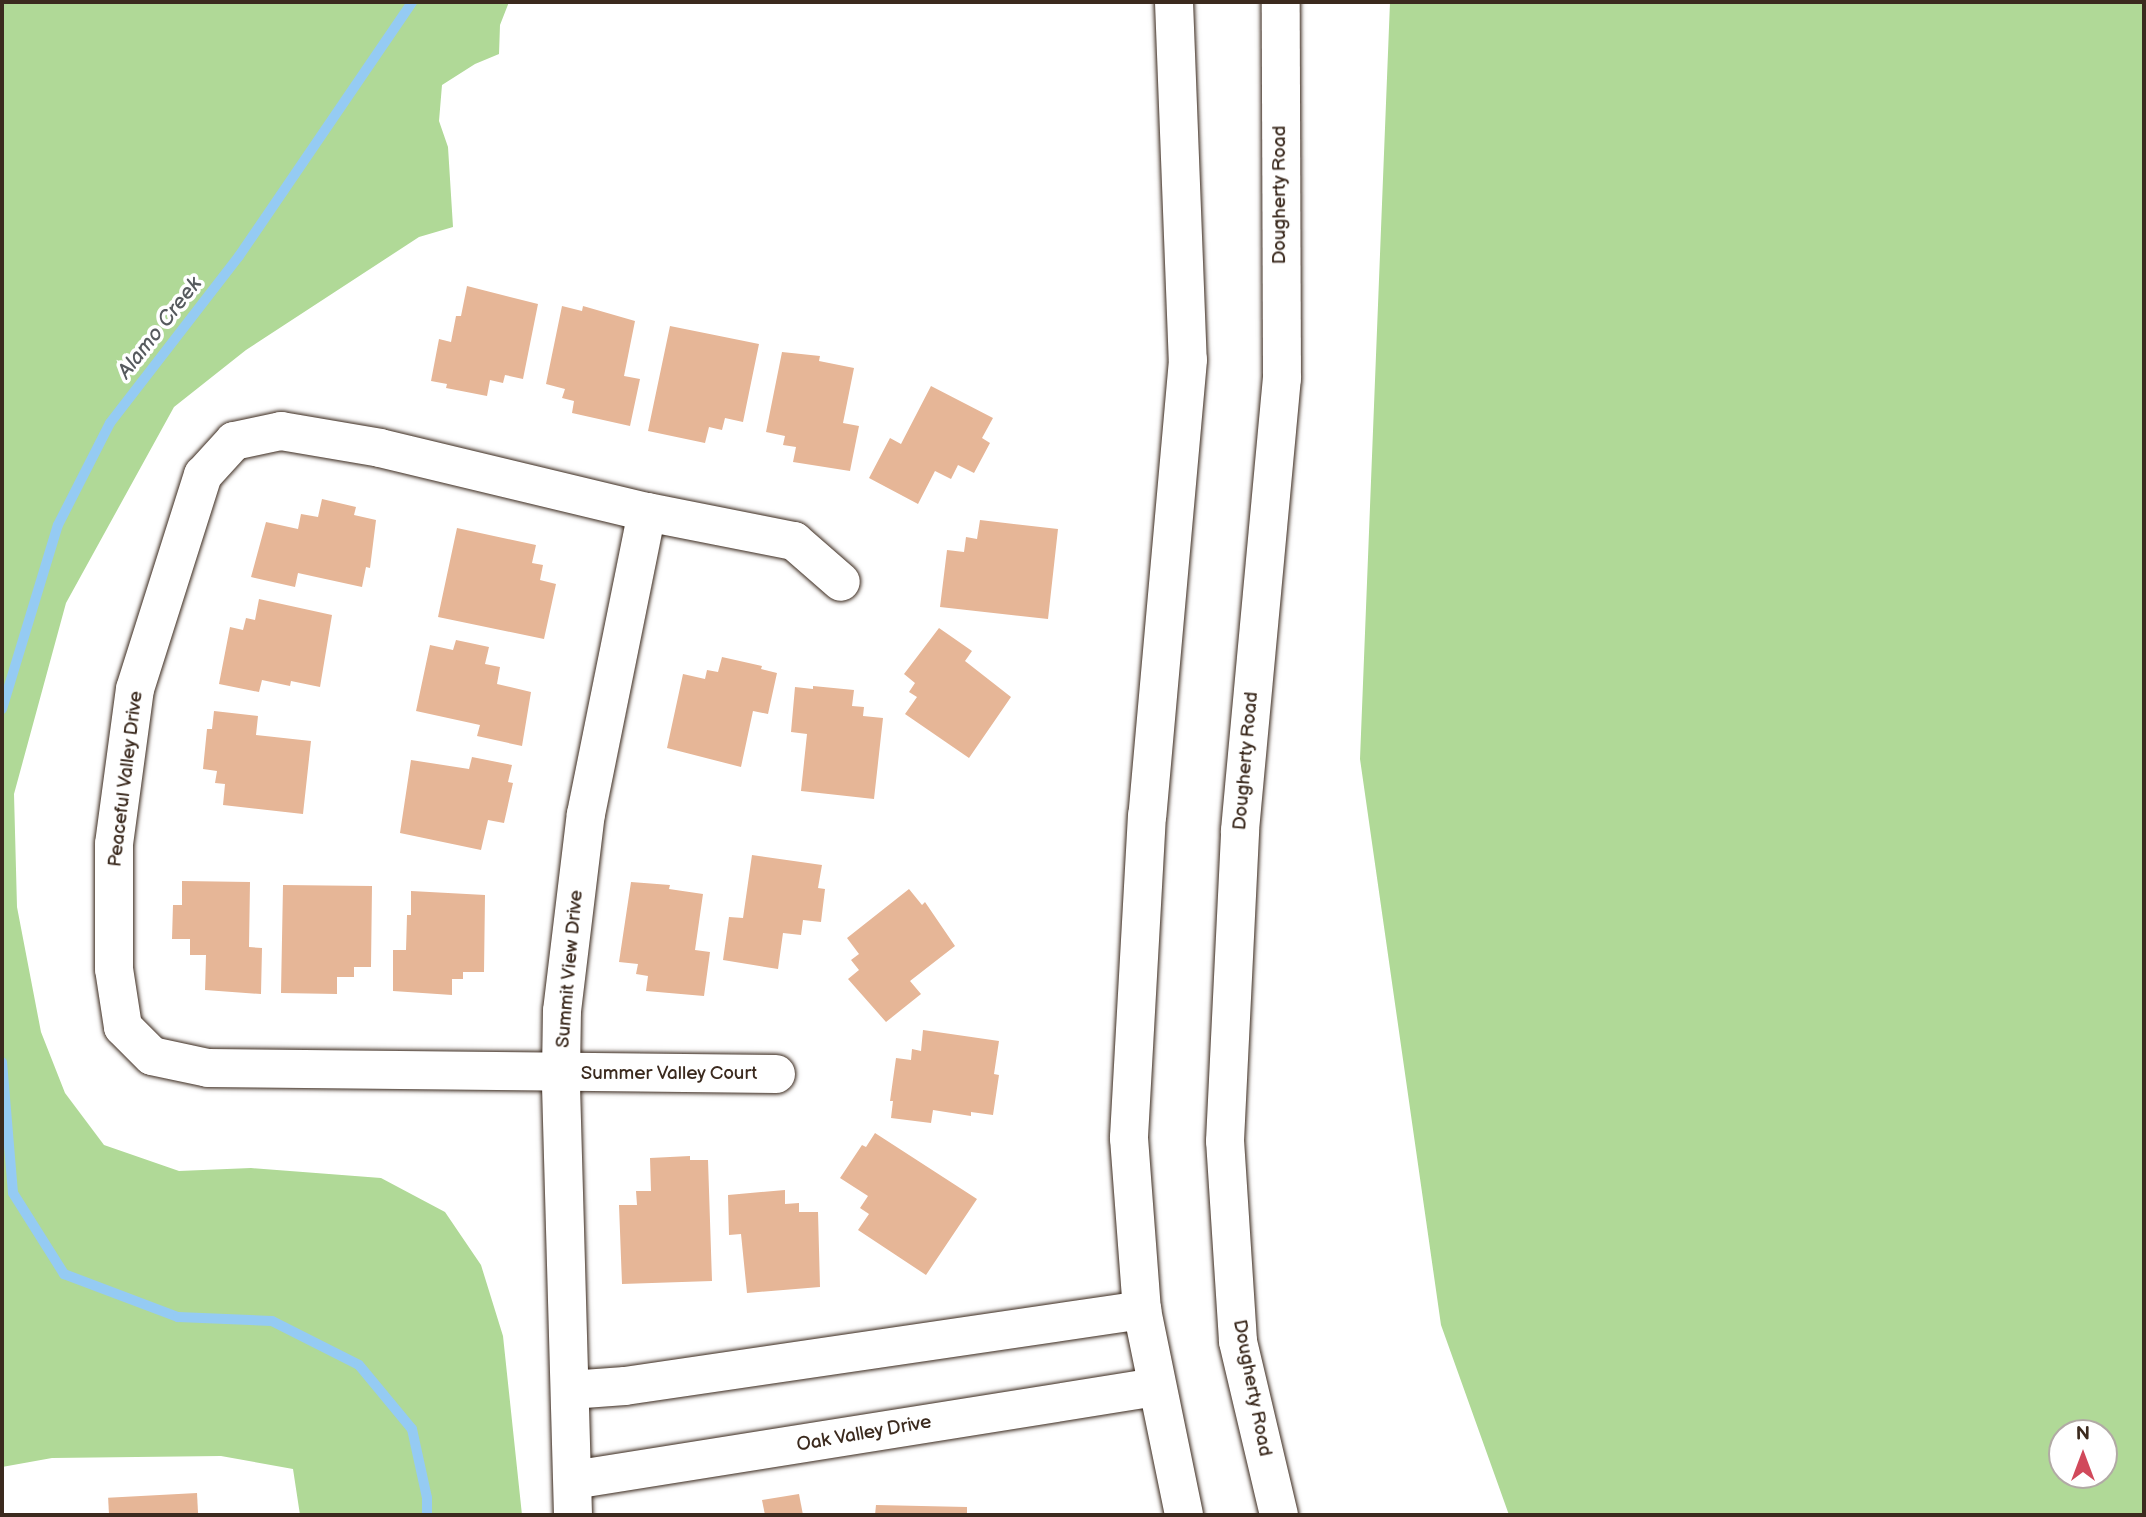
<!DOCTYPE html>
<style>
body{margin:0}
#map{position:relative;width:2146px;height:1517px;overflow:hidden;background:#fff;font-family:"Balsamiq Sans",sans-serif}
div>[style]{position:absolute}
.green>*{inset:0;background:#b0d997}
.stream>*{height:10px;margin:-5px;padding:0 5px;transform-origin:5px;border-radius:5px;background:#95cbf3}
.building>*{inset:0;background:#e6b697;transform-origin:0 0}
.roads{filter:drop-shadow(0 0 2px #3b2a1e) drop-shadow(0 0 2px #3b2a1e)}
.street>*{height:38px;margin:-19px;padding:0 19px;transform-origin:19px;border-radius:19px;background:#fff}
.secondary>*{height:38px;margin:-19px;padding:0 19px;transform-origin:19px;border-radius:19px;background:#fff}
span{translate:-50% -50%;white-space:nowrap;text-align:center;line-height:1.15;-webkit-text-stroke:7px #fff;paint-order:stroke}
.street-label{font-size:19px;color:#3b2a1e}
.water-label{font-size:21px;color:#565a5e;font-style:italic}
.frame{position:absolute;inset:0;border:4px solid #3b2a1e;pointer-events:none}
.north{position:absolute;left:2048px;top:1419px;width:70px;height:70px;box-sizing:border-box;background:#fff;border:2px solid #b1aaa5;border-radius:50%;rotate:0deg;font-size:19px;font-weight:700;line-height:28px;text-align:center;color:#3b2a1e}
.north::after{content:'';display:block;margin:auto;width:24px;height:32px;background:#d1495b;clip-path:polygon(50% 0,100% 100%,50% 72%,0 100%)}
</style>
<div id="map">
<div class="green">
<i style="clip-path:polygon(2px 2px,509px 2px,500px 25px,499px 54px,475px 64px,442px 85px,439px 121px,448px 147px,453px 227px,419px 237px,246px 350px,174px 407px,66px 603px,14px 794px,17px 907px,41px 1032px,65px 1093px,104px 1145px,179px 1171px,251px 1168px,381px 1178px,445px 1212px,481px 1265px,503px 1336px,522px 1515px,300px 1515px,293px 1469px,221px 1456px,52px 1458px,2px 1467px)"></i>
<i style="clip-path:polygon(evenodd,1390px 2px,2144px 2px,2144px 1515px,1509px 1515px,1441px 1325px,1360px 759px,1390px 2px,2062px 1433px,2104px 1433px,2104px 1475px,2062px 1475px,2062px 1433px)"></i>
</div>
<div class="stream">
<i style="left:2px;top:709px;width:192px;rotate:-73.1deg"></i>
<i style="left:58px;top:525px;width:114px;rotate:-63deg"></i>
<i style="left:110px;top:423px;width:211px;rotate:-52.3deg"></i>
<i style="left:239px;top:256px;width:307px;rotate:-55.7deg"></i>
<i style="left:2px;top:1062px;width:131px;rotate:85.2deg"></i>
<i style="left:13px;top:1193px;width:96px;rotate:57.8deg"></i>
<i style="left:64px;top:1274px;width:122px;rotate:20.7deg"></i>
<i style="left:178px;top:1317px;width:94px;rotate:2.4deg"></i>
<i style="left:272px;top:1321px;width:97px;rotate:26.8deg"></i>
<i style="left:359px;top:1365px;width:83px;rotate:50.4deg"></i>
<i style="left:412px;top:1429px;width:71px;rotate:77.7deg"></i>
<i style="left:427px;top:1498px;width:17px;rotate:90deg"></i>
</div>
<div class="building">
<i style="clip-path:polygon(467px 286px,538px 304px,523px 379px,505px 375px,503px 383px,490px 380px,487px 396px,446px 388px,447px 384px,431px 381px,439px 339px,451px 342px,456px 316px,461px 316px)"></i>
<i style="clip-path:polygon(562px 306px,582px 311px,583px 306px,635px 321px,624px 376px,640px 379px,630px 426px,572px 413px,574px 401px,562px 398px,565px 389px,546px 384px)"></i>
<i style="clip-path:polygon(670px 326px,759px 344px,743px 422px,725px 418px,722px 430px,709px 427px,705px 443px,648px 431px)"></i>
<i style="clip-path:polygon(782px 352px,820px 356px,819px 361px,854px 368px,843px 423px,859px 426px,850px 471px,793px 462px,796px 447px,783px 445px,785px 436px,766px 432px)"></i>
<i style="clip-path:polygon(931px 386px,993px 418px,982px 438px,990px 443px,974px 473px,958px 465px,951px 479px,935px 471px,918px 504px,869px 478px,890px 438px,901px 444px)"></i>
<i style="clip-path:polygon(322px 499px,356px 507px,354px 515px,376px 520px,370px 568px,366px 567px,362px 587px,298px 573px,295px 587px,251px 577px,266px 522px,298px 529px,301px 514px,318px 517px)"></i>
<i style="clip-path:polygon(980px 520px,1058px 529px,1048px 619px,940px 607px,947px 550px,964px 552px,966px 537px,977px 539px)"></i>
<i style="clip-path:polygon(457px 528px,536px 545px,532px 563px,543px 565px,540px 580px,556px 584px,544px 639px,438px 617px)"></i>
<i style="clip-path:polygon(259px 599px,332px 615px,320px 687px,291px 681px,290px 686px,262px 680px,259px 692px,219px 684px,230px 627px,243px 630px,246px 618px,255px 620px)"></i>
<i style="clip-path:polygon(939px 628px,972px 651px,965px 661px,1011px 697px,969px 758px,905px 714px,917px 697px,909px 692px,915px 683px,904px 674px)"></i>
<i style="clip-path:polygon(456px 640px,489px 647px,485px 664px,500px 667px,497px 684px,531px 692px,522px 746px,477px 736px,480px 725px,416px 711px,430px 645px,453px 650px)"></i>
<i style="clip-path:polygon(722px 657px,762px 666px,761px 669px,777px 673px,768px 714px,753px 711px,741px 767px,667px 748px,683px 674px,705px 679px,707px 670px,718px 672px)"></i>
<i style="clip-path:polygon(813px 686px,854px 690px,852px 706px,864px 707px,863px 716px,883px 718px,874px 799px,801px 791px,807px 734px,791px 732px,795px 687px,813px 689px)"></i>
<i style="clip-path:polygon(214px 711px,258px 716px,256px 735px,311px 741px,303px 814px,223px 805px,225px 784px,215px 783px,217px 771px,203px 769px,207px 729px,212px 729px)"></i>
<i style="clip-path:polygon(472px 757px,512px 765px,508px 782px,513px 783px,504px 823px,488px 820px,481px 850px,400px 833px,411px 760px,469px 769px)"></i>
<i style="clip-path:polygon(752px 855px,822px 865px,818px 888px,825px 889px,821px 922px,803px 920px,801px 935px,783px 933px,778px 969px,723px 960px,729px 917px,743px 918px)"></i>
<i style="clip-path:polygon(182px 881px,250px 882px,249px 947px,262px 948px,261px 994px,205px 990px,206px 955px,190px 955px,190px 939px,172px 939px,173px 905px,182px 905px)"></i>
<i style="clip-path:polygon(631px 882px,670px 885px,669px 889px,703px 894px,695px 950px,710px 952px,704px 996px,646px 991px,648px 976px,636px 974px,638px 964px,619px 962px)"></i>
<i style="clip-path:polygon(283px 885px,372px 886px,371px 967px,354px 967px,354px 977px,337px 977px,337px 994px,281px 993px)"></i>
<i style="clip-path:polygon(909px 889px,922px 905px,925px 902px,955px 946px,910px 981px,921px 994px,886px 1022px,848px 979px,859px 970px,851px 960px,859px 954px,847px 938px)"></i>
<i style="clip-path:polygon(411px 891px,485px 895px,484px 972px,463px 972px,463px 979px,452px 979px,452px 995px,393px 991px,393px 950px,406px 950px,407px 915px,411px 915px)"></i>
<i style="clip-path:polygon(923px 1030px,999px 1041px,994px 1074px,999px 1075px,993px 1115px,971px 1112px,971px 1116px,933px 1110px,931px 1123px,891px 1118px,893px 1101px,890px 1101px,896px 1058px,911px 1060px,912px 1049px,921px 1051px)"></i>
<i style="clip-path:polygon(875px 1133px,977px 1199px,926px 1275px,858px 1230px,869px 1214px,860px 1208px,868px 1196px,840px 1178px,862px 1145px,866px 1147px)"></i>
<i style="clip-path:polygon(690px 1156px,690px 1160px,708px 1160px,712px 1281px,622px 1284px,619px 1205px,637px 1205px,636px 1191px,651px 1191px,650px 1158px)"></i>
<i style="clip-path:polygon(785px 1190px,785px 1204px,799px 1203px,799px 1212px,818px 1212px,820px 1287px,747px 1293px,741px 1234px,729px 1235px,728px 1195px)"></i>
<i style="left:197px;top:1493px;width:22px;height:89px;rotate:87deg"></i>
<i style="clip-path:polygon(799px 1494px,803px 1515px,765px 1515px,762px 1500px)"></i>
<i style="clip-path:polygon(876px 1505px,967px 1507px,967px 1515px,875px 1515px)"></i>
</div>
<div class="roads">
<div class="street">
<i style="left:776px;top:1074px;width:568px;rotate:-179.39deg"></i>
<i style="left:208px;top:1068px;width:57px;rotate:-167.9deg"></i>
<i style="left:152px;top:1056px;width:41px;rotate:-135deg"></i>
<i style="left:123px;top:1027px;width:59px;rotate:-98.8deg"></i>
<i style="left:114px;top:969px;width:125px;rotate:-90deg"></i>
<i style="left:114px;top:844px;width:156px;rotate:-82.3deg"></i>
<i style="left:135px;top:689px;width:225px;rotate:-72.4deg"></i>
<i style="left:203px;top:475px;width:46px;rotate:-47.6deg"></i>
<i style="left:234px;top:441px;width:48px;rotate:-12deg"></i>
<i style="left:281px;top:431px;width:100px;rotate:9.7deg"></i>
<i style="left:380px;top:448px;width:275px;rotate:13.5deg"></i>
<i style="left:647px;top:512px;width:150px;rotate:11.2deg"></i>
<i style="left:794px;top:541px;width:62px;rotate:41.1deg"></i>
<i style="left:570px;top:1390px;width:55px;rotate:-4.2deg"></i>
<i style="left:625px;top:1386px;width:523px;rotate:-8.36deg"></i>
<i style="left:573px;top:1480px;width:590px;rotate:-9.06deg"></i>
<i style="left:573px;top:1515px;width:442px;rotate:-91.6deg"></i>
<i style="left:561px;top:1073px;width:62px;rotate:-89.1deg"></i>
<i style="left:562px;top:1011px;width:198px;rotate:-83.1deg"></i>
<i style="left:586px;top:814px;width:308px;rotate:-78.6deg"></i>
</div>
<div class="secondary">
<i style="left:1174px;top:2px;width:358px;rotate:87.8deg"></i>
<i style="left:1188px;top:360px;width:457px;rotate:95.1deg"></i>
<i style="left:1147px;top:815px;width:324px;rotate:93.2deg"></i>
<i style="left:1129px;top:1138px;width:172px;rotate:85.7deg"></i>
<i style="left:1142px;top:1310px;width:209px;rotate:78.4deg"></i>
<i style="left:1279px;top:1515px;width:179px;rotate:-103.3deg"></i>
<i style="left:1238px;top:1341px;width:200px;rotate:-93.7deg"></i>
<i style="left:1225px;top:1141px;width:311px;rotate:-87.2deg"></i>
<i style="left:1240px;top:830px;width:453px;rotate:-84.7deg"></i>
<i style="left:1282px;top:379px;width:377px;rotate:-90.2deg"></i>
</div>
</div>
<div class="street-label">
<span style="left:1280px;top:195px;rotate:-90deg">Dougherty Road</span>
<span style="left:1246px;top:761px;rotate:-85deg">Dougherty Road</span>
<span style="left:126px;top:779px;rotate:-83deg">Peaceful Valley Drive</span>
<span style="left:570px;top:969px;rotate:-85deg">Summit View Drive</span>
<span style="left:669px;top:1074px">Summer Valley Court</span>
<span style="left:1252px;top:1388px;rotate:79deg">Dougherty Road</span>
<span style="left:864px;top:1434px;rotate:-10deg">Oak Valley Drive</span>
</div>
<div class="water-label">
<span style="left:160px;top:328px;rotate:-52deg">Alamo Creek</span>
</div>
<div class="frame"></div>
<div class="north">N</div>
</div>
